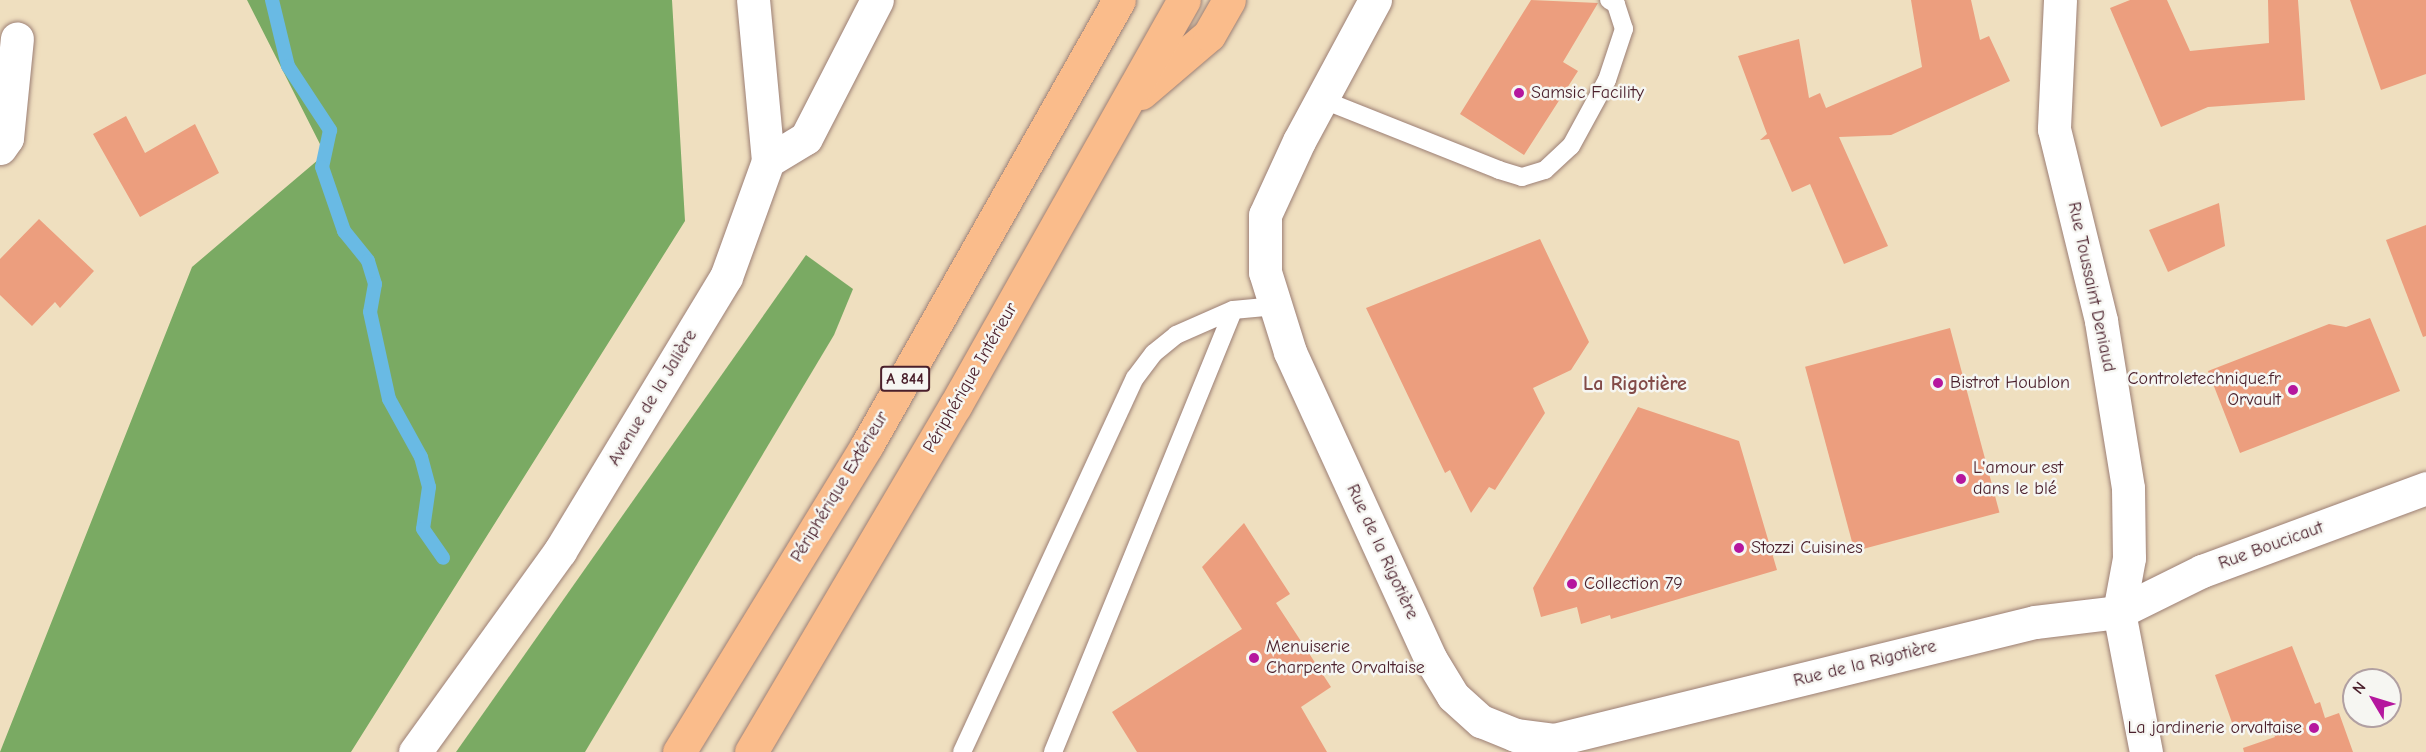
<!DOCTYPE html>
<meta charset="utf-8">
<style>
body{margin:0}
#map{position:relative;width:2426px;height:752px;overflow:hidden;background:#efdfbf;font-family:"Comic Neue",sans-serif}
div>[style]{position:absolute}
.forest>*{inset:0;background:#7aaa63}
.stream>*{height:14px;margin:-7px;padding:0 7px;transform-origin:7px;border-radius:7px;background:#69bae4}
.building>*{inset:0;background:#ec9e7e;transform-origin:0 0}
.roads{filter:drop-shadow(0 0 2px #9c7f75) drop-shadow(0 0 2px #9c7f75)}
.service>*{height:18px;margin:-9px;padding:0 9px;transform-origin:9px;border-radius:9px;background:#fff}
.minor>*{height:33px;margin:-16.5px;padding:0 16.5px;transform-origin:16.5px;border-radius:16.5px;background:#fff}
.motorway>*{height:33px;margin:-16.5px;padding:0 16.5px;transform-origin:16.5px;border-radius:16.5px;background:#fabc8b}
.dots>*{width:16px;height:16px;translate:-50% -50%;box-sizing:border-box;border:3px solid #f6f6f2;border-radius:50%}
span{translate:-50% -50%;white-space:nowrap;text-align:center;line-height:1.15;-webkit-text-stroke:5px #f6f6f2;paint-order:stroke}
.shield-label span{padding:2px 4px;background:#f6f6f2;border:2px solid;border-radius:4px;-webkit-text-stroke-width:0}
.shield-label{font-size:16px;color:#4a1f2b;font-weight:700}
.poi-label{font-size:18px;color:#4a1f2b}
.left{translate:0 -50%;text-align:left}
.right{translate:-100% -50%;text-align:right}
.street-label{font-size:18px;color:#4a1f2b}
.neighbourhood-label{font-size:20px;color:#834b48;font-weight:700}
.north{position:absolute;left:2342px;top:668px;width:60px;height:60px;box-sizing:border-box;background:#f6f6f2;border:2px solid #b1a0a2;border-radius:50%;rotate:308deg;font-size:16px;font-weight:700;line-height:24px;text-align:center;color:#4a1f2b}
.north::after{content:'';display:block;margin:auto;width:21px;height:27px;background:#b5179e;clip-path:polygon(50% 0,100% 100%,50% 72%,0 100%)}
</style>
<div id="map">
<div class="forest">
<i style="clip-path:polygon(247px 0,672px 0,685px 221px,351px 752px,0 752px,192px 267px,325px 154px)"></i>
<i style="clip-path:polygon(806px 255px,853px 289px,834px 335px,585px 752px,456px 752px)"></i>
</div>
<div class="stream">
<i style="left:272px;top:0;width:68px;rotate:76.4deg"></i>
<i style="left:288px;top:66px;width:77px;rotate:56.7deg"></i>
<i style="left:330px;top:130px;width:38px;rotate:102deg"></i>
<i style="left:322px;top:167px;width:68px;rotate:71deg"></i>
<i style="left:344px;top:231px;width:38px;rotate:51deg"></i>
<i style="left:368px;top:261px;width:24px;rotate:73deg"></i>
<i style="left:375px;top:284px;width:28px;rotate:100deg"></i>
<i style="left:370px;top:312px;width:89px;rotate:77.7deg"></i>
<i style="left:389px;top:399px;width:66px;rotate:61.1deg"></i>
<i style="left:421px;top:457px;width:31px;rotate:75deg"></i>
<i style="left:429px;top:487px;width:42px;rotate:98.1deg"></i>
<i style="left:423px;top:529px;width:35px;rotate:55deg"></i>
</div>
<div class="building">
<i style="clip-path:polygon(1531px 0,1598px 3px,1563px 62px,1578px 71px,1524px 155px,1460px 114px)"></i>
<i style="clip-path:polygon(1911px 0,1971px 0,1980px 40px,1989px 36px,2010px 81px,1891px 135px,1839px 137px,1888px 246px,1844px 264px,1810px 184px,1792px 192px,1769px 139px,1760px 140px,1767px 134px,1738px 56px,1799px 39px,1809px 98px,1820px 93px,1826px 108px,1922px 67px)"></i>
<i style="clip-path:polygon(2130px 0,2167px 0,2190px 51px,2269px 43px,2268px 0,2298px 0,2305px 100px,2208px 107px,2161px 127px,2110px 8px)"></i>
<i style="clip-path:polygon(2350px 0,2426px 0,2426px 74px,2381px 90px)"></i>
<i style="clip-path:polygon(126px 116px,145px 153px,195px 124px,219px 173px,140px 217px,93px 134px)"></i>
<i style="clip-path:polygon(2219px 203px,2225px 246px,2168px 272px,2149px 230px)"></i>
<i style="clip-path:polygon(39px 219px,94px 271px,60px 308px,55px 302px,32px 326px,0 295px,0 259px)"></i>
<i style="clip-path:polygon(2426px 225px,2426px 336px,2423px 337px,2386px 240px)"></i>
<i style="clip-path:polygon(1540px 239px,1589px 342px,1571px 370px,1533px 388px,1545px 413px,1495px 490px,1489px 487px,1471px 513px,1450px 470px,1445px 473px,1366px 308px)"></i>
<i style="clip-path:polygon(2370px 318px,2400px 391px,2240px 453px,2208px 371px,2329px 324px,2346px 327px)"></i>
<i style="left:1950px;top:328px;width:191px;height:150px;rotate:75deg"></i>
<i style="clip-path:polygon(1638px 407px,1739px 441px,1777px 570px,1611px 619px,1610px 615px,1581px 624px,1577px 607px,1541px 617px,1533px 588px)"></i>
<i style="clip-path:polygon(1244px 523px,1290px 594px,1276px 603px,1331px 687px,1301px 707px,1327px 752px,1137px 752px,1112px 712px,1242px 629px,1202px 567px)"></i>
<i style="clip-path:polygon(2292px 646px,2315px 704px,2320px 702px,2325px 718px,2339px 713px,2353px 752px,2244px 752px,2243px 748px,2275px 737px,2268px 718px,2235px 731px,2215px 675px)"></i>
</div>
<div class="roads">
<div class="service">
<i style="left:1321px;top:99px;width:192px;rotate:21.7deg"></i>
<i style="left:1499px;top:170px;width:24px;rotate:17deg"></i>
<i style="left:1522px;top:177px;width:24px;rotate:-17deg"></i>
<i style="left:1545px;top:170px;width:35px;rotate:-43deg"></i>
<i style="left:1571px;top:146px;width:75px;rotate:-61.4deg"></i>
<i style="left:1607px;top:80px;width:54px;rotate:-71.6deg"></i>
<i style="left:1624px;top:29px;width:26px;rotate:-108deg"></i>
<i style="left:1616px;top:4px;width:8px;rotate:-150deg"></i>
<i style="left:962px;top:752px;width:412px;rotate:-65.2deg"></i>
<i style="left:1135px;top:378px;width:31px;rotate:-53deg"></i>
<i style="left:1154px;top:353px;width:28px;rotate:-39deg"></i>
<i style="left:1176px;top:335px;width:62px;rotate:-23.7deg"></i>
<i style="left:1233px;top:310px;width:43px;rotate:-5.3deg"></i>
<i style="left:1053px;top:752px;width:477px;rotate:-67.8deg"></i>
</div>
<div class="minor">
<i style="left:1375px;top:0;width:160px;rotate:118.3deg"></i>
<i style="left:1299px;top:141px;width:81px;rotate:114.7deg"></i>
<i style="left:1265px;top:215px;width:57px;rotate:90deg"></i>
<i style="left:1265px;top:272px;width:84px;rotate:72.6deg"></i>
<i style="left:1290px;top:352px;width:337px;rotate:65.4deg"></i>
<i style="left:1430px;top:658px;width:44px;rotate:58.8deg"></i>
<i style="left:1453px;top:696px;width:38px;rotate:42deg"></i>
<i style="left:1481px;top:721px;width:37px;rotate:22deg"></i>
<i style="left:1515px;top:735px;width:39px;rotate:7deg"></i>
<i style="left:1554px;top:740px;width:495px;rotate:-13.8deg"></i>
<i style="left:2035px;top:622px;width:85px;rotate:-6.8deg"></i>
<i style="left:2119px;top:612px;width:93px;rotate:-26.3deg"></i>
<i style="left:2202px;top:571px;width:239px;rotate:-20.3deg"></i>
<i style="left:2060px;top:0;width:129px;rotate:92.7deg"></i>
<i style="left:2054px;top:129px;width:198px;rotate:76.2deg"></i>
<i style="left:2101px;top:321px;width:169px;rotate:80.8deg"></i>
<i style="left:2128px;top:488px;width:70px;rotate:89.2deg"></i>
<i style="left:2129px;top:558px;width:55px;rotate:100.5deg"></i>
<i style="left:2119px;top:612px;width:143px;rotate:79.1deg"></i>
<i style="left:0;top:148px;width:12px;rotate:-55deg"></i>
<i style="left:7px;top:138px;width:100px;rotate:-84.3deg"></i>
<i style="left:768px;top:161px;width:44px;rotate:-31.2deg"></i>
<i style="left:806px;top:138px;width:155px;rotate:-62.8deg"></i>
<i style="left:415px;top:752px;width:248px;rotate:-54.2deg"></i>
<i style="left:560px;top:551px;width:320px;rotate:-58.8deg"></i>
<i style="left:726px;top:277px;width:123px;rotate:-70.1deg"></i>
<i style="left:768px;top:161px;width:162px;rotate:-95.3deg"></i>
</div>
<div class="motorway">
<i style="left:1141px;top:93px;width:89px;rotate:-40.5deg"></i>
<i style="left:1209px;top:35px;width:40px;rotate:-60.3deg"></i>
<i style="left:679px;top:752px;width:360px;rotate:-58.5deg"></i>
<i style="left:867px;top:445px;width:511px;rotate:-60.48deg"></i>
<i style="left:751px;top:752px;width:402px;rotate:-59.5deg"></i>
<i style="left:955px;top:406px;width:466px;rotate:-60.6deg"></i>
</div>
</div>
<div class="dots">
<i style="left:1519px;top:93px;background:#b5179e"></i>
<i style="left:1938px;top:383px;background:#b5179e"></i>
<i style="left:2293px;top:390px;background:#b5179e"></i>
<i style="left:1961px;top:479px;background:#b5179e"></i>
<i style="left:1739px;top:548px;background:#b5179e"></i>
<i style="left:1572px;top:584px;background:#b5179e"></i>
<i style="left:1254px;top:658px;background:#b5179e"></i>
<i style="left:2314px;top:728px;background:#b5179e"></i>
</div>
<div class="shield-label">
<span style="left:905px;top:379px">A 844</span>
</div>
<div class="poi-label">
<span class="left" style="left:1531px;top:93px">Samsic Facility</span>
<span class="right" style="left:2281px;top:390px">Controletechnique.fr<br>Orvault</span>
<span class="left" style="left:1950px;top:383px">Bistrot Houblon</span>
<span class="left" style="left:1973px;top:479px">L'amour est<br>dans le blé</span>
<span class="left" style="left:1751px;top:548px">Stozzi Cuisines</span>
<span class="left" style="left:1584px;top:584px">Collection 79</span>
<span class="left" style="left:1266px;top:658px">Menuiserie<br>Charpente Orvaltaise</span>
<span class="right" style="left:2302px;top:728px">La jardinerie orvaltaise</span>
</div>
<div class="street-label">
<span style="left:2091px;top:287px;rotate:78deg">Rue Toussaint Deniaud</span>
<span style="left:971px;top:378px;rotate:-60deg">Périphérique Intérieur</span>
<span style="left:653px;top:398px;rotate:-59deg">Avenue de la Jalière</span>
<span style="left:840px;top:487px;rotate:-59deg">Périphérique Extérieur</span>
<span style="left:2271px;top:546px;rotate:-20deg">Rue Boucicaut</span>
<span style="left:1382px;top:552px;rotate:65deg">Rue de la Rigotière</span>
<span style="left:1865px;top:664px;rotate:-14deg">Rue de la Rigotière</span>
</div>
<div class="neighbourhood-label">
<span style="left:1635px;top:383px">La Rigotière</span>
</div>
<div class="north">N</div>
</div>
